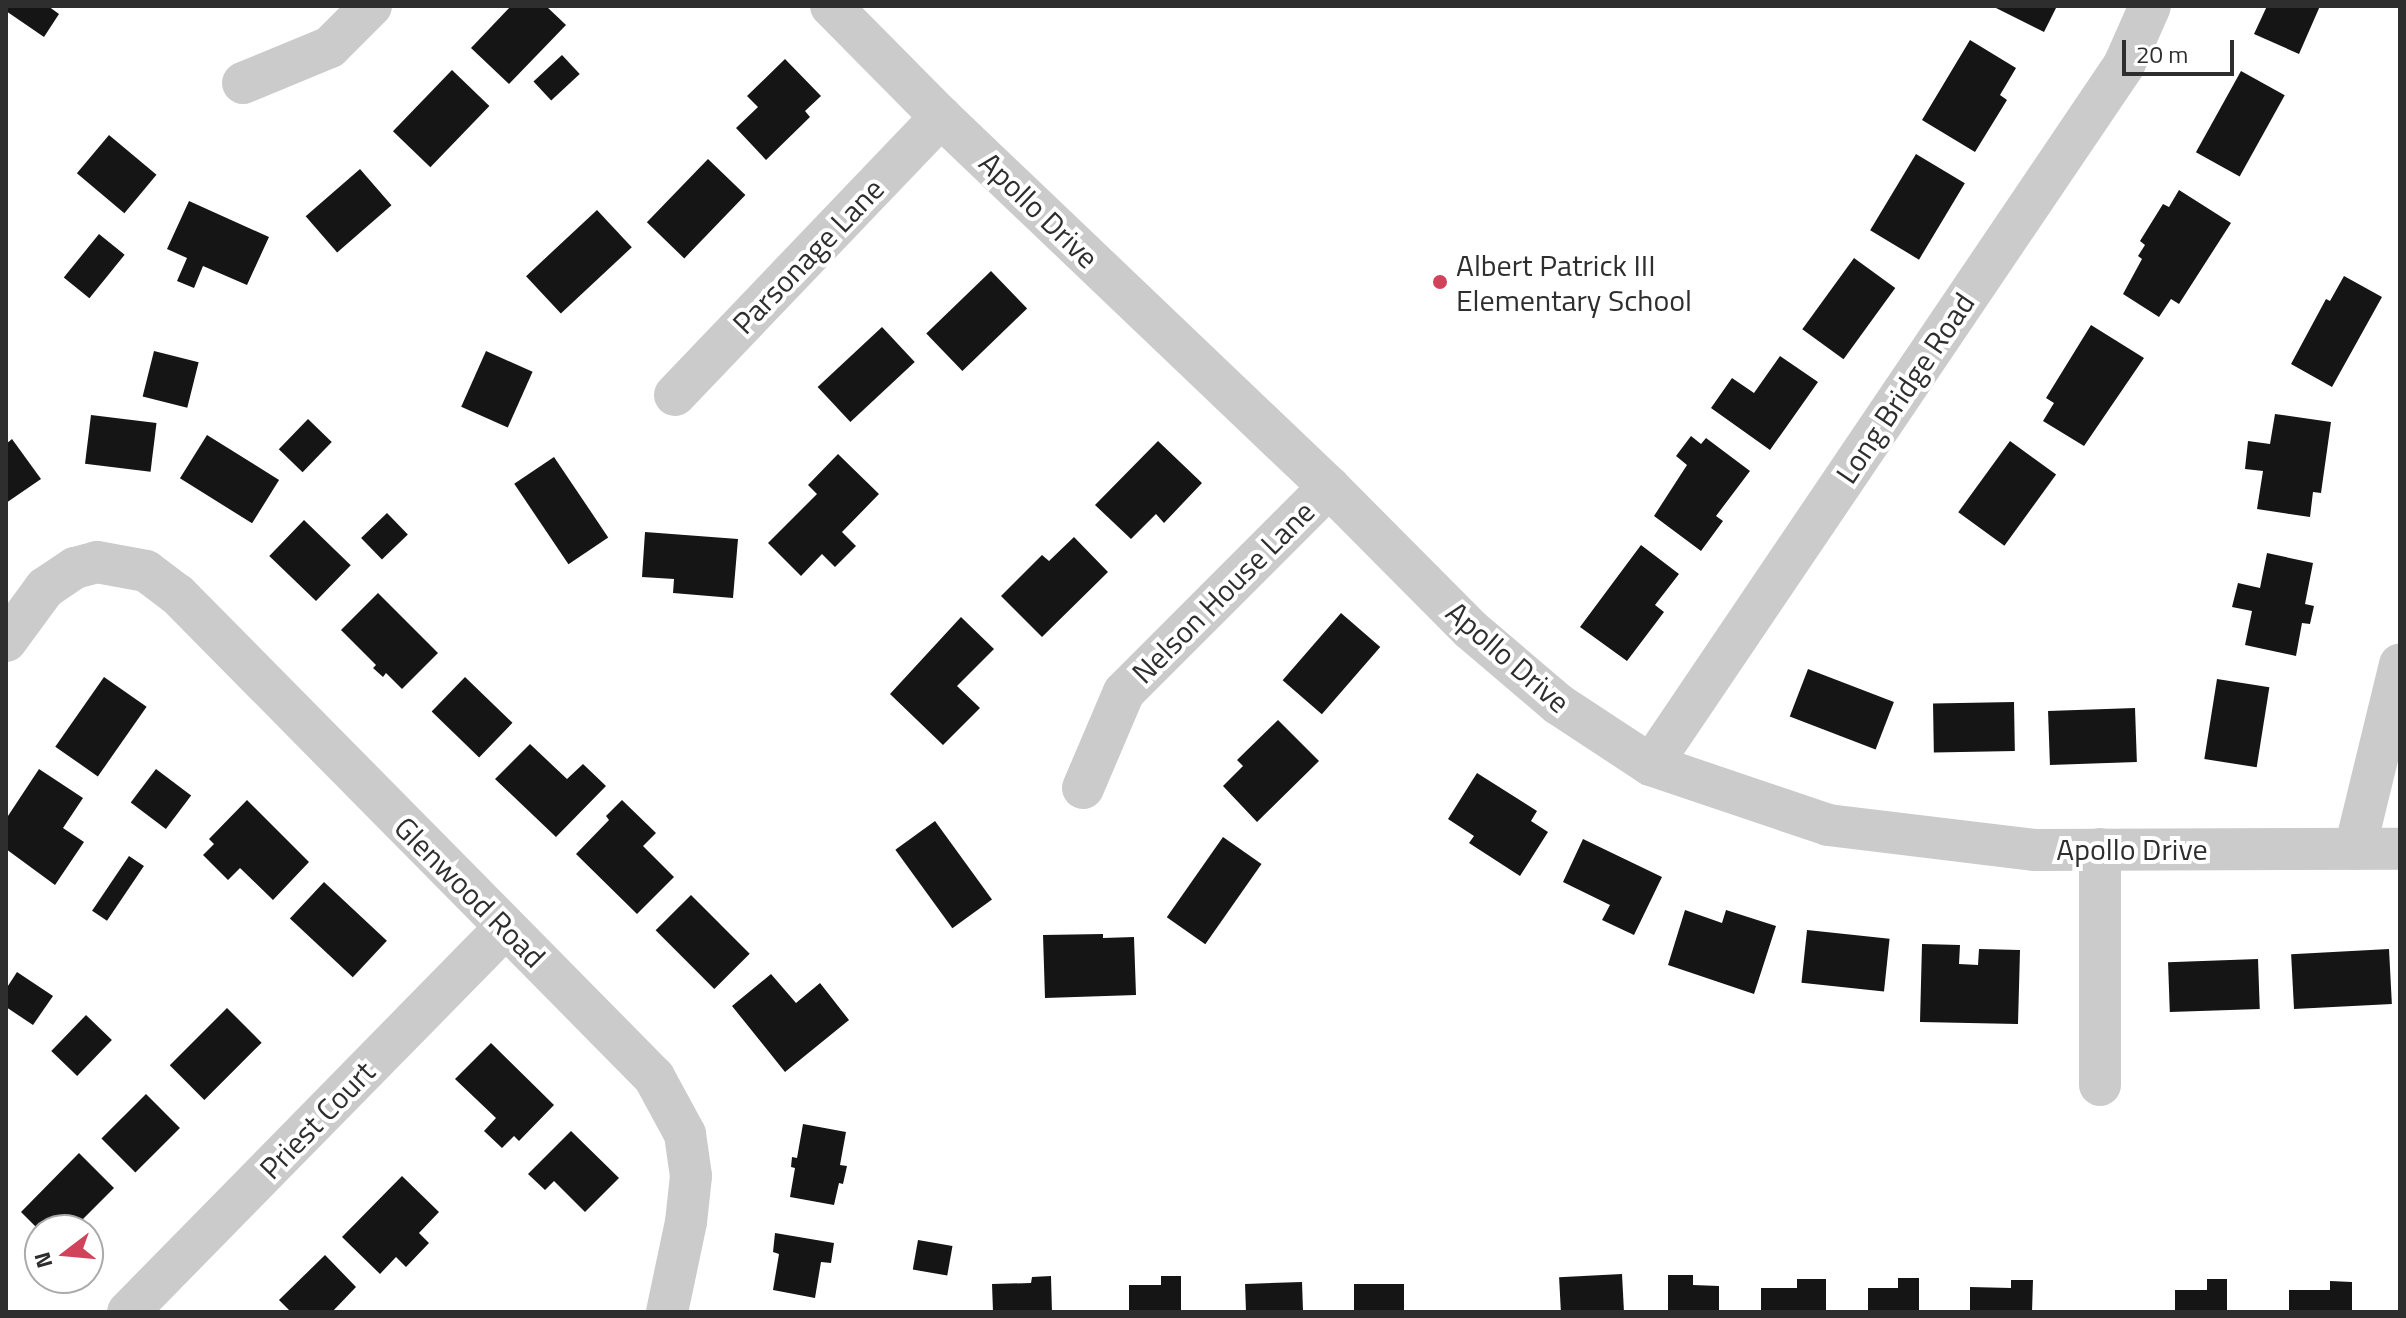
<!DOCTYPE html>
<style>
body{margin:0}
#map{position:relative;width:2406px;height:1318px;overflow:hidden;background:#fff;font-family:"Titillium Web",sans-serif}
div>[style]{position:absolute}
.building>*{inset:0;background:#151515;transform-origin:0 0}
.street>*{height:42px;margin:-21px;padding:0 21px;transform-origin:21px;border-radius:21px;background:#cbcbcb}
.dots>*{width:22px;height:22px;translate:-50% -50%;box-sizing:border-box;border:4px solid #fff;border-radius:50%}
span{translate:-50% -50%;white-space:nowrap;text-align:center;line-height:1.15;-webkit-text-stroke:8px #fff;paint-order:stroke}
.street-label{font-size:30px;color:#2e2e2e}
.poi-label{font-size:30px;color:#2e2e2e}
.left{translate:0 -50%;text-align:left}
.frame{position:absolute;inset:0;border:8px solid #2e2e2e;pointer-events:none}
.north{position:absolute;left:24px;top:1214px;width:80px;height:80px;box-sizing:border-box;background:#fff;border:2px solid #ababab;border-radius:50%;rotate:254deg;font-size:22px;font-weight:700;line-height:32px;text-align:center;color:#2e2e2e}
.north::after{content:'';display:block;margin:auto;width:28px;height:36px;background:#d1435a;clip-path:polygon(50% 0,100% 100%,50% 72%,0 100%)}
.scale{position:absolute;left:2122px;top:40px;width:112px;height:36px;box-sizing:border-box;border:4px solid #2e2e2e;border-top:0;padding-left:10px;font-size:24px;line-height:28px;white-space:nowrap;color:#2e2e2e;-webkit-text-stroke:6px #fff;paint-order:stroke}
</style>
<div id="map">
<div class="building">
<i style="clip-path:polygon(6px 6px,48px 6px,59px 14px,44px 37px,6px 11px)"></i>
<i style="clip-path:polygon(511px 6px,546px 6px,566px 25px,509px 84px,471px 48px)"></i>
<i style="clip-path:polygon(1992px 6px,2057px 6px,2044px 32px)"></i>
<i style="clip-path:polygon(2267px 6px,2320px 6px,2299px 54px,2254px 34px)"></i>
<i style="clip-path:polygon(1970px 40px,2016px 68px,2000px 95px,2007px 100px,1975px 152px,1922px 120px)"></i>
<i style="left:562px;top:55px;width:26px;height:39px;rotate:47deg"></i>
<i style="clip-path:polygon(785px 59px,821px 96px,805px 111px,810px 117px,766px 160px,736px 128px,758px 107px,747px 96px)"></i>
<i style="left:452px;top:70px;width:52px;height:85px;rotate:44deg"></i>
<i style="left:2241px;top:71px;width:50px;height:93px;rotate:29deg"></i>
<i style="left:109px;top:135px;width:62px;height:50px;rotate:40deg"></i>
<i style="left:1916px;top:154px;width:57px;height:89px;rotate:31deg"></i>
<i style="left:708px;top:159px;width:52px;height:88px;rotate:44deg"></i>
<i style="left:360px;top:169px;width:48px;height:72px;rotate:49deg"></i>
<i style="clip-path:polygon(2179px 190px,2231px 223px,2179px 304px,2171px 299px,2159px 317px,2123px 294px,2142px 259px,2138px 256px,2145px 245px,2140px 241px,2163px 204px,2169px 207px)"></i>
<i style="clip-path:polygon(189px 201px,269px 237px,247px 285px,203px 266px,194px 288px,177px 281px,187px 258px,167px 249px)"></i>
<i style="left:597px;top:210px;width:51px;height:97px;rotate:47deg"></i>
<i style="left:99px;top:234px;width:33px;height:56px;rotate:39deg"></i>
<i style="left:1854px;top:258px;width:51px;height:88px;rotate:36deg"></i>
<i style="left:991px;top:271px;width:52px;height:90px;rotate:46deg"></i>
<i style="clip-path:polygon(2344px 276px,2382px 297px,2332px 387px,2291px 364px,2326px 299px,2330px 301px)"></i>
<i style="clip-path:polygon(2091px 325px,2144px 358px,2084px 446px,2043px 421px,2054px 403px,2046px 398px)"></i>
<i style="left:882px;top:327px;width:48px;height:88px;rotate:47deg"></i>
<i style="left:154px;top:351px;width:46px;height:47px;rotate:14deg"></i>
<i style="left:486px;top:351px;width:51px;height:61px;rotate:24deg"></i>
<i style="clip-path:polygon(1780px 356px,1818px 382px,1770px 450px,1711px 408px,1732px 378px,1754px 393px)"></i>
<i style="clip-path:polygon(2275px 414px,2331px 422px,2321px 493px,2313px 492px,2310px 517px,2257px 509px,2263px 471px,2245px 469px,2248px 441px,2270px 444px)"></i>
<i style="left:91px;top:415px;width:66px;height:49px;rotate:7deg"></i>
<i style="left:308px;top:419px;width:33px;height:42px;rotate:44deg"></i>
<i style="left:207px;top:435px;width:85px;height:51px;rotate:32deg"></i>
<i style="clip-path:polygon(1691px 436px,1701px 444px,1706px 438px,1750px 471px,1716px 516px,1723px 521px,1701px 551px,1654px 516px,1687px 465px,1676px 456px)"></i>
<i style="clip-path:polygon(12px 439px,41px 479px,6px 503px,6px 444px)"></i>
<i style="clip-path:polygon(1158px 441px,1202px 483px,1164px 523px,1156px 514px,1131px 539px,1095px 505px)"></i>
<i style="left:2010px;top:441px;width:57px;height:88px;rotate:36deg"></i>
<i style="clip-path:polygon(838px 454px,879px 494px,842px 532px,856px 546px,835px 567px,822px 554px,801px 576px,768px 543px,817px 494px,808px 485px)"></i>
<i style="left:554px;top:457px;width:97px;height:48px;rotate:56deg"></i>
<i style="left:387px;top:513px;width:30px;height:36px;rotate:46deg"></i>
<i style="left:304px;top:520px;width:65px;height:50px;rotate:44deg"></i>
<i style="clip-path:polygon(645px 532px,738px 539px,733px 598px,673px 593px,674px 579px,642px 577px)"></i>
<i style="clip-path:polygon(1074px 537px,1108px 572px,1042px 637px,1001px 596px,1042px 555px,1049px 561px)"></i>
<i style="clip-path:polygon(1641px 545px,1679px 574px,1655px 605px,1664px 612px,1627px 661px,1580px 627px)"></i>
<i style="clip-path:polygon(2267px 553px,2313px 563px,2305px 604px,2314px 606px,2310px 624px,2302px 623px,2296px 656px,2245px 645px,2252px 611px,2232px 607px,2238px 583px,2260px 588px)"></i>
<i style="clip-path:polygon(378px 593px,438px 653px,402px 689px,386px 673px,383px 677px,373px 668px,376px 665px,341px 630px)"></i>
<i style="left:1341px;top:613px;width:52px;height:89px;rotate:41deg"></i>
<i style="clip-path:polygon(961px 617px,994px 649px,957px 686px,980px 708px,943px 745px,890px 694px)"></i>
<i style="left:1808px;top:669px;width:92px;height:51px;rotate:21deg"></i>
<i style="left:104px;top:677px;width:52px;height:85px;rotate:35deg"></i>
<i style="left:465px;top:677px;width:66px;height:48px;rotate:44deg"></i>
<i style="left:2217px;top:679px;width:53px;height:81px;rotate:9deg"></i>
<i style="left:2014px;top:702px;width:49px;height:81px;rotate:89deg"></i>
<i style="left:2135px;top:708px;width:54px;height:87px;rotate:88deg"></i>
<i style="clip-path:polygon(1278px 720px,1319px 761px,1257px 822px,1223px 786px,1243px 766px,1237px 760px)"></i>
<i style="clip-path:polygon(530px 744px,567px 779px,583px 764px,606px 786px,556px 837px,495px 779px)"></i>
<i style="clip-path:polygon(39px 769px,83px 798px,63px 828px,84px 842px,55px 885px,6px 849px,6px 819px)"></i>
<i style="left:156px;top:769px;width:44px;height:42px;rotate:37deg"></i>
<i style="clip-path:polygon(1477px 773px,1537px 811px,1531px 821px,1548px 832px,1520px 876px,1469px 843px,1474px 836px,1448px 819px)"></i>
<i style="clip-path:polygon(247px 800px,309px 862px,273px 900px,240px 868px,228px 880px,203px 855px,214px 844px,209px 839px)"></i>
<i style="clip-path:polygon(622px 800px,656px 833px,643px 846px,674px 877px,637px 914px,576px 854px,609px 820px,606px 816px)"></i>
<i style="left:935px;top:821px;width:97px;height:49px;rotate:54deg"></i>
<i style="left:1223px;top:837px;width:47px;height:98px;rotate:35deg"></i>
<i style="clip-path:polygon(1583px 839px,1662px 877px,1634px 935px,1602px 920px,1610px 905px,1563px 882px)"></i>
<i style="left:129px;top:856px;width:18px;height:66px;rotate:34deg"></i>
<i style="left:324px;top:882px;width:86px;height:50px;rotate:43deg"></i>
<i style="left:691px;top:895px;width:83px;height:50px;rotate:45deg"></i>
<i style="clip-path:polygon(1685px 910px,1722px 923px,1726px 910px,1776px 926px,1754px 994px,1668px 965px)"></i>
<i style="left:1807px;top:930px;width:83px;height:53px;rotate:6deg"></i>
<i style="clip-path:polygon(1103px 934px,1103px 938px,1134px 937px,1136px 995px,1045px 998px,1043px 935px)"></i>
<i style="clip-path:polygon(1922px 944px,1960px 945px,1959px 964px,1978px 965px,1979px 949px,2020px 950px,2018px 1024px,1920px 1022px)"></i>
<i style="left:2389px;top:949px;width:55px;height:98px;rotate:87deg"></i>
<i style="left:2258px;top:959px;width:50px;height:90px;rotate:88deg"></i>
<i style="clip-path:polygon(17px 972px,53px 996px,33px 1025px,6px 1007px,6px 989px)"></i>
<i style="clip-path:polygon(771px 974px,796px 1003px,820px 983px,849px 1020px,785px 1072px,732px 1006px)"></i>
<i style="left:227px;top:1008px;width:49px;height:81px;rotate:45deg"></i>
<i style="left:86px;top:1015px;width:36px;height:50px;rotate:44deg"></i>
<i style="clip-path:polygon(491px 1043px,554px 1105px,519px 1141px,514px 1136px,502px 1148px,484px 1131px,496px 1118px,455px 1079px)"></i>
<i style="left:146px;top:1094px;width:48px;height:63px;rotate:45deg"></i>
<i style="clip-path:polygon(803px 1124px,846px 1132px,840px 1165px,847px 1166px,843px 1184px,839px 1183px,834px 1205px,790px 1197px,795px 1168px,791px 1167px,792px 1157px,797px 1158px)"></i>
<i style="clip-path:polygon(571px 1131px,619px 1178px,585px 1212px,554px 1181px,545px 1190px,528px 1174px)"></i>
<i style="clip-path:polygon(79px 1153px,114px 1188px,72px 1230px,39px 1230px,21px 1212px)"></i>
<i style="clip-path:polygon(402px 1176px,439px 1212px,419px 1233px,429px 1243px,406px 1267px,396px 1257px,380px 1274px,342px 1237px)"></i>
<i style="clip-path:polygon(775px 1233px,834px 1243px,831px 1263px,821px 1262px,815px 1298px,773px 1290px,779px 1254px,773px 1252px)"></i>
<i style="left:918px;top:1240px;width:35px;height:30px;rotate:10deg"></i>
<i style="clip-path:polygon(325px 1255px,356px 1287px,332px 1312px,291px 1312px,279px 1300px)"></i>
<i style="left:1622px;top:1274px;width:38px;height:63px;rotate:87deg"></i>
<i style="clip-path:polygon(1668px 1275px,1693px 1275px,1693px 1285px,1719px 1286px,1719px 1312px,1668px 1312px)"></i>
<i style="clip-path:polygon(1051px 1276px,1052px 1312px,993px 1312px,992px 1284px,1031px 1283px,1032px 1277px)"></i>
<i style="clip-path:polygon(1161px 1276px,1181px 1276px,1181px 1312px,1129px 1312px,1129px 1285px,1161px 1285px)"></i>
<i style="clip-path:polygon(1898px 1278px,1919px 1278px,1919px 1312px,1868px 1312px,1868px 1288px,1898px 1288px)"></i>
<i style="clip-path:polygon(1797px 1279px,1826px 1279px,1826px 1312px,1761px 1312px,1761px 1288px,1797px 1288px)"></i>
<i style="clip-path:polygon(2207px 1279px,2227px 1279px,2227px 1312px,2175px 1312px,2175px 1290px,2207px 1290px)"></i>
<i style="clip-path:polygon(2011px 1280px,2033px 1280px,2032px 1312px,1970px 1312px,1970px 1287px,2011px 1288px)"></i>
<i style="clip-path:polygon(2330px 1281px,2352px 1282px,2352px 1312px,2289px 1312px,2289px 1290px,2330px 1290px)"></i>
<i style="left:1302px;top:1282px;width:30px;height:57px;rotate:88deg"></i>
<i style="left:1404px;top:1284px;width:28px;height:50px;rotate:90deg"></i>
</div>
<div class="street">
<i style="left:831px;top:6px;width:156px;rotate:45.3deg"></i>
<i style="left:941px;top:117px;width:536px;rotate:43.64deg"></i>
<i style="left:1329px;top:487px;width:200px;rotate:45.2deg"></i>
<i style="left:1470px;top:629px;width:116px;rotate:40.4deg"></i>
<i style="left:1558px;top:704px;width:111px;rotate:33.3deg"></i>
<i style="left:1651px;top:765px;width:187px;rotate:18.7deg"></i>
<i style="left:1828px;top:825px;width:209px;rotate:6.9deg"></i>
<i style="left:2035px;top:850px;width:365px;rotate:-0.2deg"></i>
<i style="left:243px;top:83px;width:94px;rotate:-22.5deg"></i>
<i style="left:330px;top:47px;width:58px;rotate:-45deg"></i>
<i style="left:675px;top:395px;width:385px;rotate:-46.3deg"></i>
<i style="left:6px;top:641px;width:66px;rotate:-53.7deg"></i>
<i style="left:45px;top:588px;width:36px;rotate:-34deg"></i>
<i style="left:75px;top:568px;width:23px;rotate:-15deg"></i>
<i style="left:97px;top:562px;width:50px;rotate:10.4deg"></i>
<i style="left:146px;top:571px;width:39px;rotate:37deg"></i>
<i style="left:177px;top:594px;width:679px;rotate:45.36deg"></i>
<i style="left:654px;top:1077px;width:65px;rotate:61.5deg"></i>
<i style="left:685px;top:1134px;width:42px;rotate:81.9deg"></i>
<i style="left:691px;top:1176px;width:46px;rotate:96.2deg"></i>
<i style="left:686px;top:1222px;width:92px;rotate:101.9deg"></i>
<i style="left:1651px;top:765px;width:845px;rotate:-55.95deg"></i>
<i style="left:2124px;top:65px;width:64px;rotate:-66.2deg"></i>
<i style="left:1083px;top:788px;width:104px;rotate:-66.9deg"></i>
<i style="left:1124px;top:692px;width:290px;rotate:-45deg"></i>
<i style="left:2355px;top:849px;width:190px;rotate:-76.3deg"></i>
<i style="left:2100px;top:1085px;width:236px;rotate:-90deg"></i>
<i style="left:128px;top:1312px;width:538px;rotate:-45.53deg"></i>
</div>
<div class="dots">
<i style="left:1440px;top:282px;background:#d1435a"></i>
</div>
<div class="street-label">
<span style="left:1039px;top:210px;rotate:44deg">Apollo Drive</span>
<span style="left:808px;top:256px;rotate:-46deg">Parsonage Lane</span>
<span style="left:1905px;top:388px;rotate:-56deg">Long Bridge Road</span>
<span style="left:1223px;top:592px;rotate:-45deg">Nelson House Lane</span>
<span style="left:1508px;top:657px;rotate:41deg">Apollo Drive</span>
<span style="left:2132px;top:849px">Apollo Drive</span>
<span style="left:470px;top:892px;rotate:45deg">Glenwood Road</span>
<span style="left:317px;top:1120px;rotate:-46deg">Priest Court</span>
</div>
<div class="poi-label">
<span class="left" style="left:1456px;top:282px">Albert Patrick III<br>Elementary School</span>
</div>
<div class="frame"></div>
<div class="north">N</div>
<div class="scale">20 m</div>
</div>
